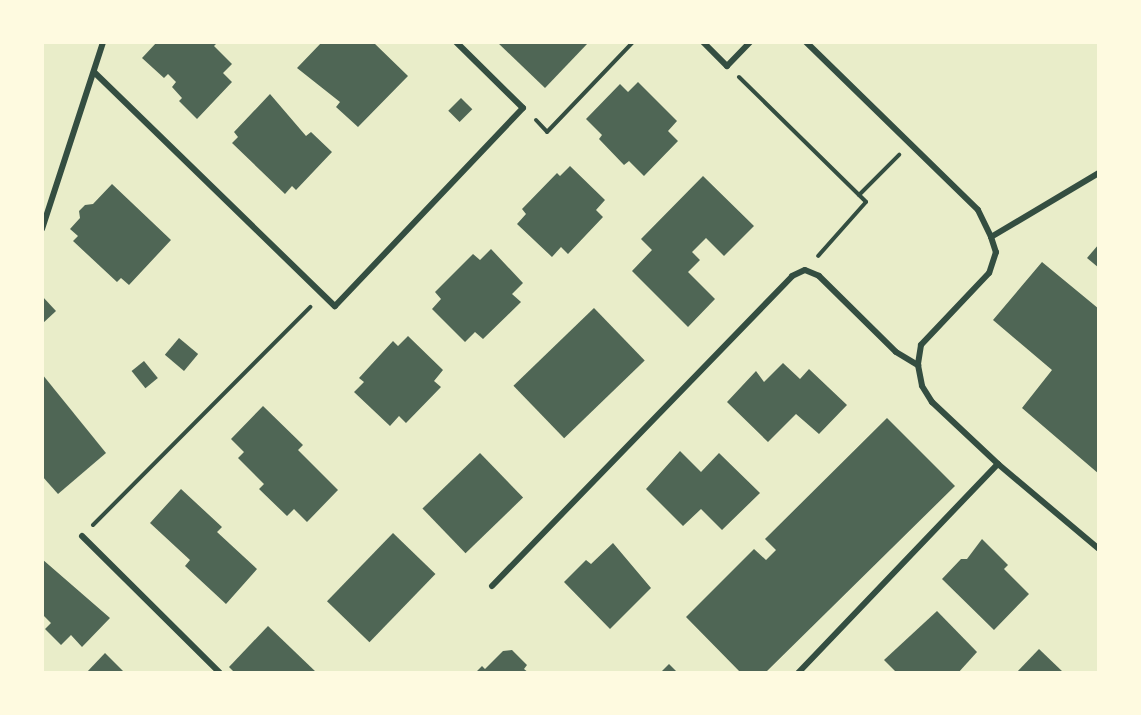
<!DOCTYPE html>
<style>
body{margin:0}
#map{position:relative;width:1141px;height:715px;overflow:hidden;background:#e9edc9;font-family:"Nunito Sans",sans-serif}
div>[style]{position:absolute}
.building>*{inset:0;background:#4f6655;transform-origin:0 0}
.path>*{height:4px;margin:-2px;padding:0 2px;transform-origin:2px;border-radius:2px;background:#344e41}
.minor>*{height:6px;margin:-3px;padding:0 3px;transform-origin:3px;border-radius:3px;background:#344e41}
span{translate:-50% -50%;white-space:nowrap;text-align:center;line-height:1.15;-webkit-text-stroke:6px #fefae0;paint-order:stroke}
.frame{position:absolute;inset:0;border:44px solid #fefae0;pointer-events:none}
</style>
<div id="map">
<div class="building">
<i style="clip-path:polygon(157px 42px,218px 42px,214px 46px,232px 64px,223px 73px,232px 82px,197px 119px,179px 101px,182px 98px,172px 87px,176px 82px,168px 74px,164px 78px,142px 58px)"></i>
<i style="clip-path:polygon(322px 42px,373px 42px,408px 76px,358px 127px,336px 107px,340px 102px,297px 68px)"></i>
<i style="clip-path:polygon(497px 42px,587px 42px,588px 43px,545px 88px)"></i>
<i style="clip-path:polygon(638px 82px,677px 121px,668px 131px,678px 141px,644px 176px,629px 161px,624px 165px,599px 139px,602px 135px,586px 119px,620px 84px,628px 92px)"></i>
<i style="clip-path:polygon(270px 94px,306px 136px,311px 132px,332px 152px,296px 190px,292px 186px,285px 194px,232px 143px,238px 137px,234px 132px)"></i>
<i style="left:461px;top:98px;width:16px;height:18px;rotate:45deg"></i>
<i style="clip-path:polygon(570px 166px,605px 200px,596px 210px,603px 217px,568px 254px,561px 247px,552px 257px,517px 224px,526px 214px,522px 209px,557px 173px,560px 176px)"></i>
<i style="clip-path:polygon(703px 176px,754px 226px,724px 256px,706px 238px,692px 252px,700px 260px,688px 272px,715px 299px,688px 327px,632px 271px,652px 250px,641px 239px)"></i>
<i style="clip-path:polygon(112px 184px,171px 240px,129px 285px,121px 278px,117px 282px,73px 241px,78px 236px,70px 229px,80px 218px,79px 211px,85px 205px,93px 204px)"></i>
<i style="clip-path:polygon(1099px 244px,1099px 268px,1087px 258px)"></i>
<i style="clip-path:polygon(491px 249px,523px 283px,512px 294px,521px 302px,483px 339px,475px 332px,465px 342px,432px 309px,441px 299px,435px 292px,473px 254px,480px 260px)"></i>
<i style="clip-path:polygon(1042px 262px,1099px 309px,1099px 474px,1022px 408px,1052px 370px,993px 320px)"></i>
<i style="clip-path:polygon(42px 296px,56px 311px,42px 324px)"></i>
<i style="left:594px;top:308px;width:73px;height:112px;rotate:46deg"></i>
<i style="clip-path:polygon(408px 336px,443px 370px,434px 381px,441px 387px,406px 423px,399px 416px,390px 426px,354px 392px,364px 382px,359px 378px,393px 341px,398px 346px)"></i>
<i style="left:179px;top:338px;width:25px;height:22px;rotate:40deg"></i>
<i style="left:144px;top:361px;width:22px;height:16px;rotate:51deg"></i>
<i style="clip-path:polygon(783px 363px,800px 379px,809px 369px,847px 405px,819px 434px,796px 414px,768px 442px,727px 402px,756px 371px,764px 382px)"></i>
<i style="clip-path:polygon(42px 374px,106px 453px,58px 494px,42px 476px)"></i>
<i style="clip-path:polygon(263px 406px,303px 445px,298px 450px,338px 490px,307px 522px,294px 509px,287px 516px,259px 489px,264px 484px,238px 458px,244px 452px,231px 439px)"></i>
<i style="clip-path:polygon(887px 418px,955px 486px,765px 673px,741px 673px,686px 617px,754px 549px,766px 560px,776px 550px,765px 539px)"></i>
<i style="clip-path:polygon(680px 451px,701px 472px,719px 453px,760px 493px,722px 530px,701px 509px,683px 526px,646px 489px)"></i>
<i style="left:480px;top:453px;width:62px;height:80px;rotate:46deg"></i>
<i style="clip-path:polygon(181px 489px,222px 527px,217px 532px,257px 569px,226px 604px,185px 566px,190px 560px,150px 523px)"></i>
<i style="left:393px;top:533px;width:59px;height:95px;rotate:44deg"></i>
<i style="clip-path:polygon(982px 539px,1008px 565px,1004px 569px,1029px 594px,994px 630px,942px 579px,961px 559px,967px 559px)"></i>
<i style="clip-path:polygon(613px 543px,651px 588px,610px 629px,564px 582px,586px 560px,591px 564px)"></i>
<i style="clip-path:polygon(42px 559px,110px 618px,82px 647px,71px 635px,61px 645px,45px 629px,51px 623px,42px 614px)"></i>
<i style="clip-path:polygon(937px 611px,977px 652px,958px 673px,897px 673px,884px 660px)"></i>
<i style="clip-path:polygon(268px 626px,317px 673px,235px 673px,229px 667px)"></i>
<i style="clip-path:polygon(1039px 649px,1064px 673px,1016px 673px)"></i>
<i style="clip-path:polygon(512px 650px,527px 665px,524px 669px,529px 673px,475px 673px,482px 666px,485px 669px,503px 651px)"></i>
<i style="clip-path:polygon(105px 653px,125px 673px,86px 673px)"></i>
<i style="clip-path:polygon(669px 664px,678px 673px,660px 673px)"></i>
</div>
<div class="path">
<i style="left:739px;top:77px;width:178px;rotate:44.5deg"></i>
<i style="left:866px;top:202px;width:72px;rotate:131.6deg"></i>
<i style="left:536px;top:120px;width:16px;rotate:47deg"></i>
<i style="left:547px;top:132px;width:124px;rotate:-46.3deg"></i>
<i style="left:859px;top:195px;width:57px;rotate:-45deg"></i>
<i style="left:93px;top:525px;width:308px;rotate:-45.1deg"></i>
</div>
<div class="minor">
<i style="left:703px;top:42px;width:34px;rotate:45deg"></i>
<i style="left:727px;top:66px;width:33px;rotate:-46deg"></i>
<i style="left:806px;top:42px;width:240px;rotate:44.3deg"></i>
<i style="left:978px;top:210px;width:30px;rotate:64deg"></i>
<i style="left:991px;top:237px;width:16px;rotate:72deg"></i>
<i style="left:996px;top:252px;width:22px;rotate:108deg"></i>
<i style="left:989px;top:273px;width:99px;rotate:133.4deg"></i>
<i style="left:921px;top:345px;width:20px;rotate:99deg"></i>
<i style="left:918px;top:365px;width:21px;rotate:79deg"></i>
<i style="left:922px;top:386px;width:19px;rotate:58deg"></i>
<i style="left:932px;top:402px;width:91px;rotate:43.2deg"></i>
<i style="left:998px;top:464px;width:132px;rotate:40.1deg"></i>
<i style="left:94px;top:72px;width:336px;rotate:44.2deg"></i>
<i style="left:335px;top:306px;width:273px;rotate:-46.5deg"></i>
<i style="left:523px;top:108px;width:94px;rotate:-135.4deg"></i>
<i style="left:42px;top:229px;width:197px;rotate:-71.9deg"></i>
<i style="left:991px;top:237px;width:126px;rotate:-30.7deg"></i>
<i style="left:82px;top:536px;width:194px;rotate:44.8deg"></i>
<i style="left:492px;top:586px;width:431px;rotate:-45.9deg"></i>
<i style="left:792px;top:276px;width:14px;rotate:-25deg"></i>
<i style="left:805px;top:270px;width:15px;rotate:23deg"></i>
<i style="left:819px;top:276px;width:108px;rotate:44.6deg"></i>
<i style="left:896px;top:352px;width:26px;rotate:31deg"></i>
<i style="left:798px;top:673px;width:289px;rotate:-46.3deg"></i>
</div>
<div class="frame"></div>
</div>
